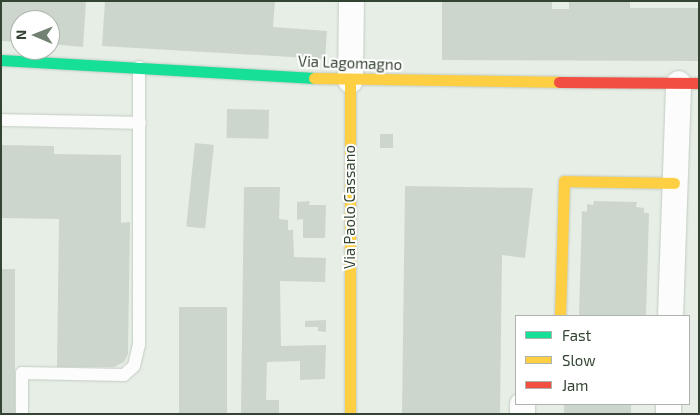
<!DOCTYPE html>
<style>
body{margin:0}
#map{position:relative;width:700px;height:415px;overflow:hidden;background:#e6eee6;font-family:"Exo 2",sans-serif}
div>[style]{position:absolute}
.building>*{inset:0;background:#cdd6cd;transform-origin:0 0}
.roads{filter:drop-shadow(0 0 1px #c3ccc3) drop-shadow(0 0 1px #c3ccc3)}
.lane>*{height:12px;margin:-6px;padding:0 6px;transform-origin:6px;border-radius:6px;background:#fbfcfb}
.street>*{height:25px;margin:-12.5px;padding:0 12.5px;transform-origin:12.5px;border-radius:12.5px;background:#fbfcfb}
.fast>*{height:11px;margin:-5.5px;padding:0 5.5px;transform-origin:5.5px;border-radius:5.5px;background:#16e098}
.slow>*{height:11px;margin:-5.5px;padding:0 5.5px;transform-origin:5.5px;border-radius:5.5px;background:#ffcf43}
.jam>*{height:11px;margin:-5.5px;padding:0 5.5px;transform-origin:5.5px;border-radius:5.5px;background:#f24e42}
span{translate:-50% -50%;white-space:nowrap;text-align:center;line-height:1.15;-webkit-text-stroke:4px #fff;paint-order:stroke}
.street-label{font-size:15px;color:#344432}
.frame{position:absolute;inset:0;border:2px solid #344432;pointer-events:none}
.legend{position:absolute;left:515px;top:315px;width:175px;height:90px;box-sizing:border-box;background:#fff;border:1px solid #aeb4ad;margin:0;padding:6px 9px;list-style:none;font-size:15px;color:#344432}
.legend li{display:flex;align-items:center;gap:10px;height:25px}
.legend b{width:25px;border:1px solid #aeb4ad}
.north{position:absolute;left:10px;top:10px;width:50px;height:50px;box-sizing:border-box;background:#fff;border:1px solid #aeb4ad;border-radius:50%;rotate:271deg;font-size:14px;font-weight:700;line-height:20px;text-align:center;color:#344432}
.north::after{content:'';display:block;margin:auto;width:18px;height:22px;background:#728071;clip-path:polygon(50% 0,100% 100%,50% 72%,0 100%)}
</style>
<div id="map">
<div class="building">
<i style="clip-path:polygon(1px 1px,86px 1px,83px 47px,50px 44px,50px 20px,20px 20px,20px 42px,1px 41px)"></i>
<i style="clip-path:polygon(105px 1px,275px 1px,273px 27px,327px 31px,325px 59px,102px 46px)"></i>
<i style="clip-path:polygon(442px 1px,552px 1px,552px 9px,569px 9px,569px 1px,630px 1px,630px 8px,698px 8px,698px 61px,442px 60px)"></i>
<i style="left:227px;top:109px;width:42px;height:29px;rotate:1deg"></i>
<i style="left:380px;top:134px;width:13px;height:14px"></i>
<i style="left:195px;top:143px;width:19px;height:84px;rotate:6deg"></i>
<i style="clip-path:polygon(1px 145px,54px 146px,54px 154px,121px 155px,121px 223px,130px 222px,128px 354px,124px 362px,114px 367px,57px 367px,59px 219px,1px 218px)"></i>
<i style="clip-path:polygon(405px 186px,533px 188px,525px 258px,502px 255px,500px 414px,402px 414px)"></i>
<i style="clip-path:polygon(244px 187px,280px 187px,279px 219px,288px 220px,288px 230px,293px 230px,294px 257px,326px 258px,325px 282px,280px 281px,281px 346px,326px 345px,325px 379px,300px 380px,300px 361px,267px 362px,266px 400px,279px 400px,279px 414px,241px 414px)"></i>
<i style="clip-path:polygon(310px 201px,309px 205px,326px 205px,325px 238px,303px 238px,303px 219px,297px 220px,297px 202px)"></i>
<i style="clip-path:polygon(594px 201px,637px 202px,636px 207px,644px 208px,644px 213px,649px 213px,646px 316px,579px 316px,582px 211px,587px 212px,587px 204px,593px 205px)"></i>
<i style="left:1px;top:269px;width:14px;height:145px"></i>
<i style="left:179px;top:307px;width:48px;height:108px"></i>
<i style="clip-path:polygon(326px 320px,326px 332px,318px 331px,318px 327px,305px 327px,305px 321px)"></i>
<i style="left:564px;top:404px;width:67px;height:10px"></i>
</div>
<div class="roads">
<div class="lane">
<i style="left:1px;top:120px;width:139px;rotate:1.2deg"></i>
<i style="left:22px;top:414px;width:41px;rotate:-90deg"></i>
<i style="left:22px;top:373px;width:102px;rotate:1.1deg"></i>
<i style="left:124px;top:375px;width:13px;rotate:-42deg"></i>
<i style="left:134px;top:366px;width:22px;rotate:-77deg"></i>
<i style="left:139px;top:345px;width:278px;rotate:-90deg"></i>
</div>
<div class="street">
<i style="left:350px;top:80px;width:79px;rotate:-89.3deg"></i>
<i style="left:670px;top:316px;width:233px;rotate:-88deg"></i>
<i style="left:522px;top:414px;width:10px;rotate:-90deg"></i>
<i style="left:668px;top:414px;width:10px;rotate:-90deg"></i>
</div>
<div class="fast">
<i style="left:1px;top:60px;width:314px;rotate:3.3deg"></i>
</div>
<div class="slow">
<i style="left:314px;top:78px;width:245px;rotate:0.9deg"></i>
<i style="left:350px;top:80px;width:334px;rotate:90deg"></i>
<i style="left:560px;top:316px;width:135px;rotate:-88.3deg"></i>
<i style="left:564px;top:181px;width:110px;rotate:1deg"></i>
</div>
<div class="jam">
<i style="left:559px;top:82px;width:140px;rotate:0.4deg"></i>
</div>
</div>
<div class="street-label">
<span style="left:350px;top:63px;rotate:2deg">Via Lagomagno</span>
<span style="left:350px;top:207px;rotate:-90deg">Via Paolo Cassano</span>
</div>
<div class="frame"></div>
<ul class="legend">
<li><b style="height:6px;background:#16e098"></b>Fast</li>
<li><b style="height:6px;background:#ffcf43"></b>Slow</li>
<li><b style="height:6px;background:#f24e42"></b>Jam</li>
</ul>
<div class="north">N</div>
</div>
